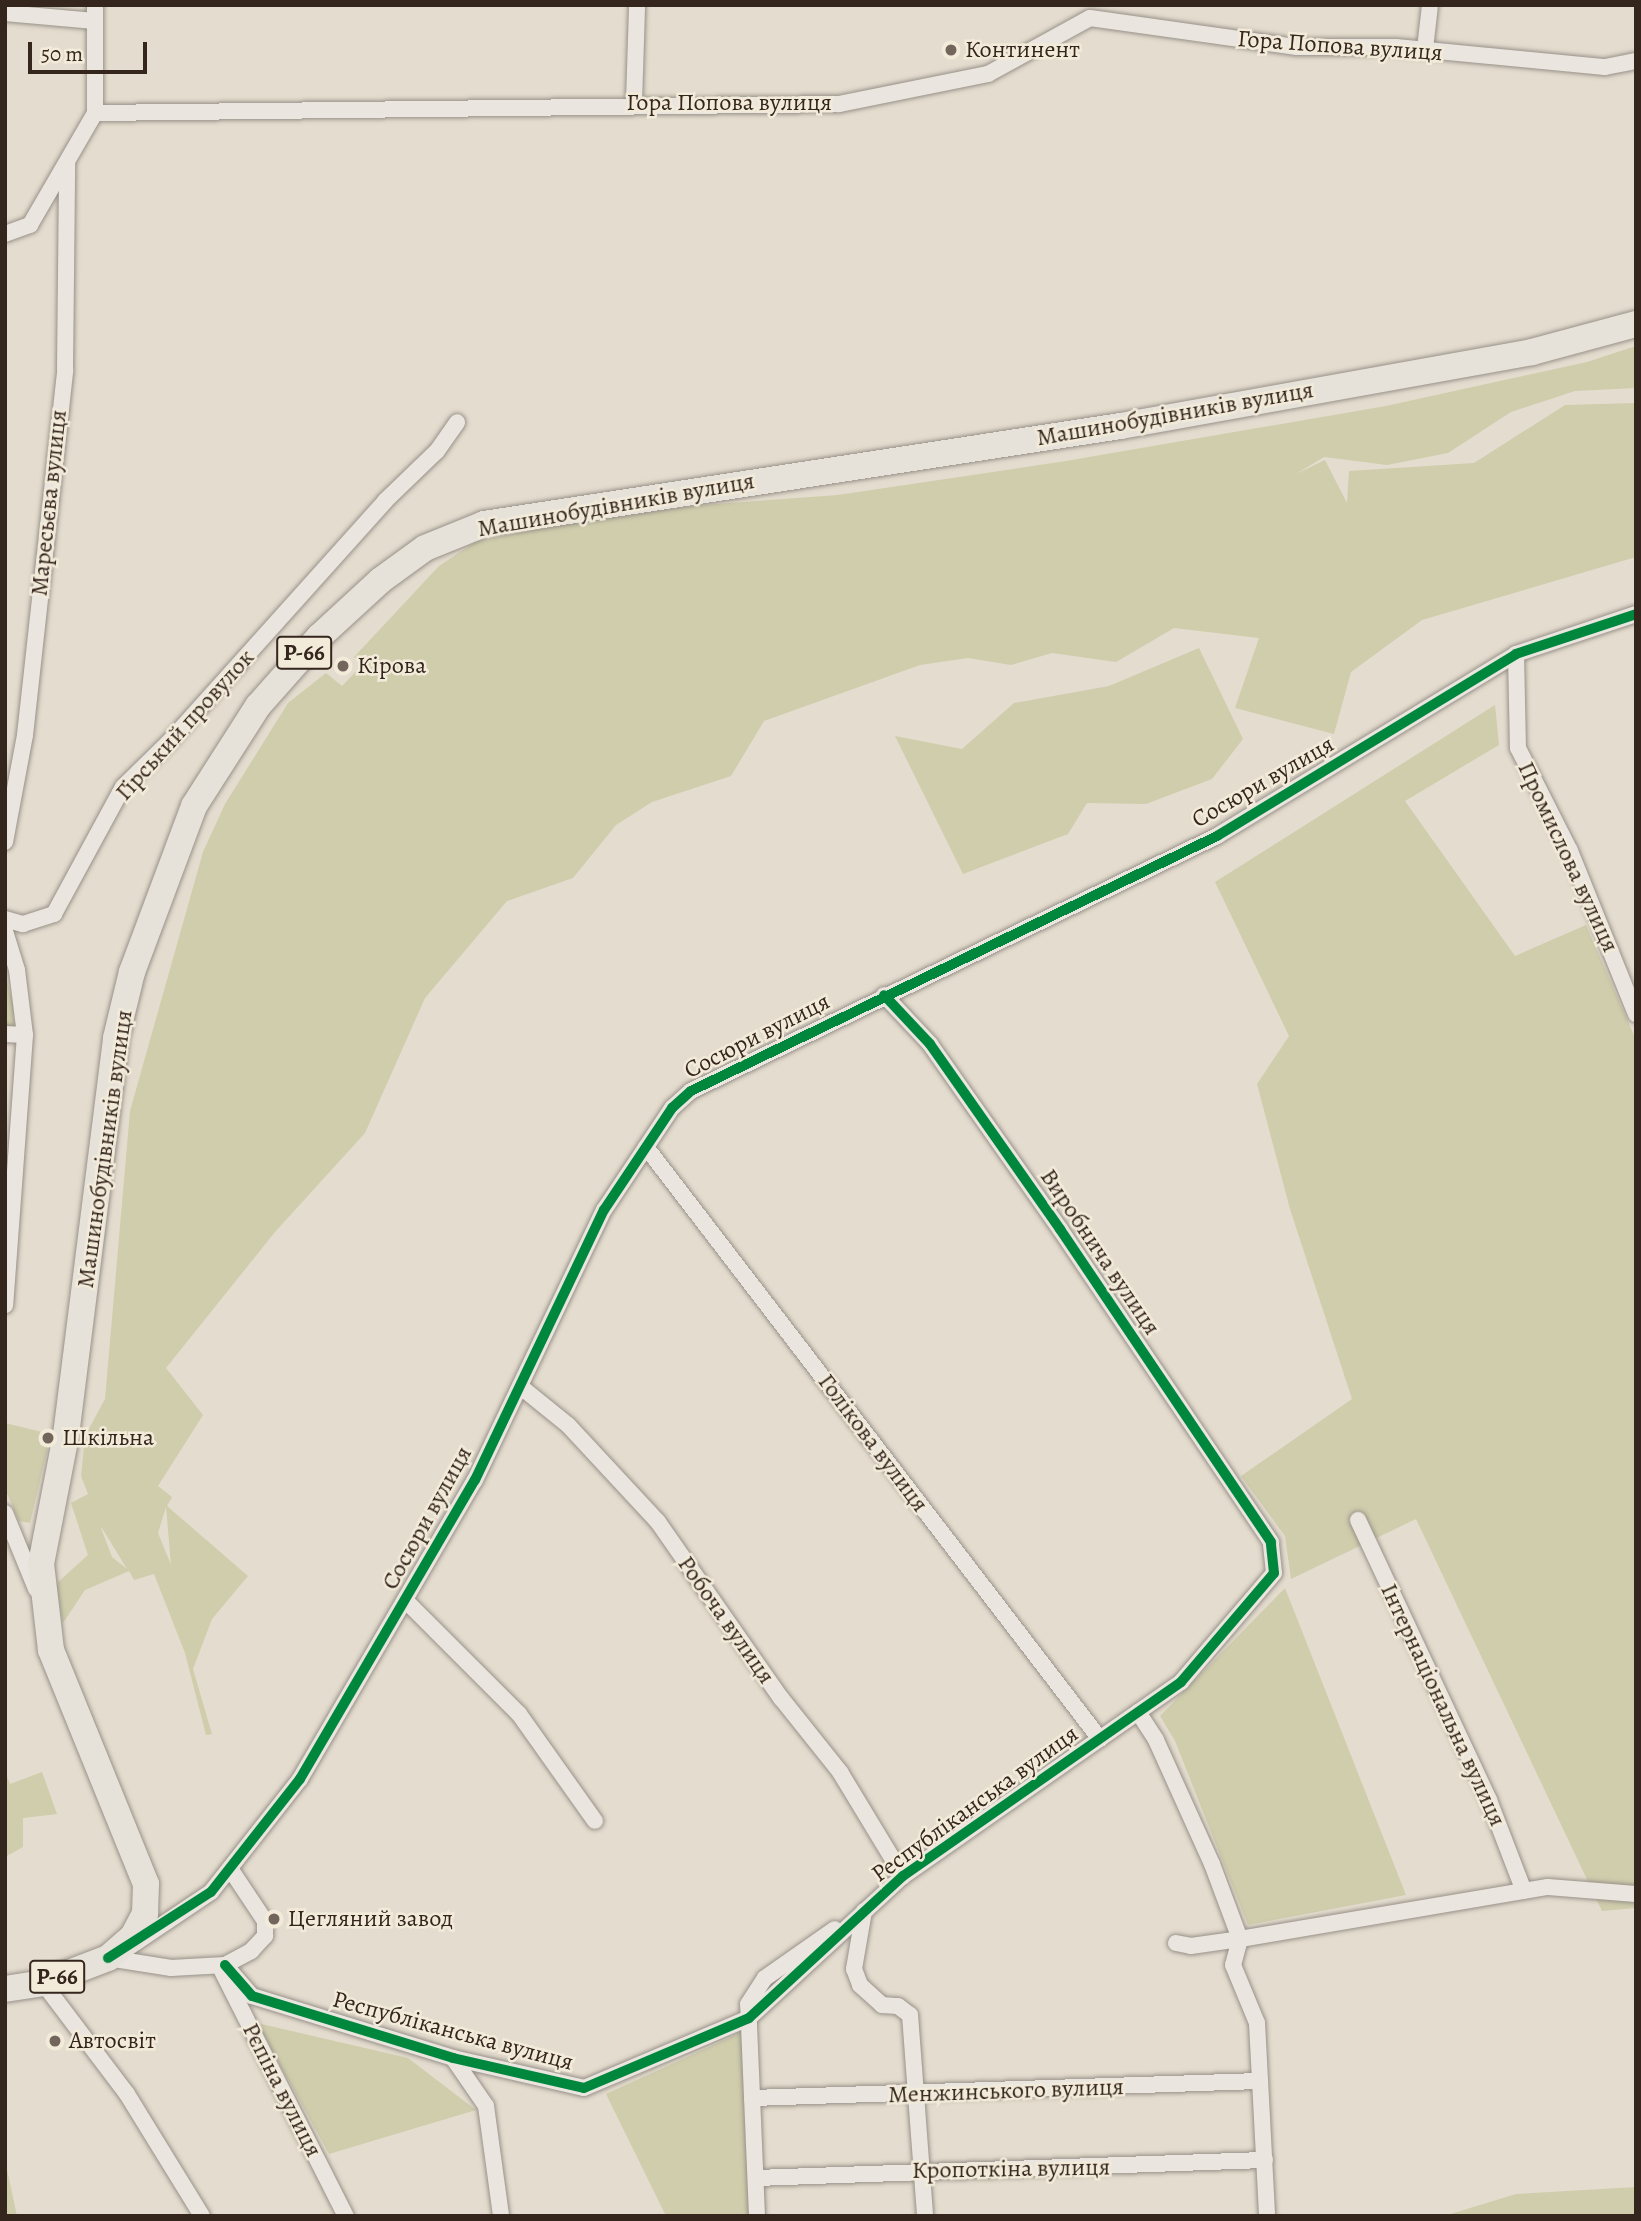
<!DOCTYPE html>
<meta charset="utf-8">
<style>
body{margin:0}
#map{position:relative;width:1641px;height:2221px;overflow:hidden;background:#e4dcce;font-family:Alegreya,serif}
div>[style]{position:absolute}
.green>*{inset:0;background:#cfcdac}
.roads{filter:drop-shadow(0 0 2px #989189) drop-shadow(0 0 2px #989189)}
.street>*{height:16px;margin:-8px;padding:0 8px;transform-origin:8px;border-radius:8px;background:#eae6df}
.primary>*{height:26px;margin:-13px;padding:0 13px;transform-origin:13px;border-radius:13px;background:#e6e2da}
.cycleway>*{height:10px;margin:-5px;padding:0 5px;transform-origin:5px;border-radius:5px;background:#00873e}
.dots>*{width:19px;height:19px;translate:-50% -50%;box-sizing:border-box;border:4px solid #f3ebda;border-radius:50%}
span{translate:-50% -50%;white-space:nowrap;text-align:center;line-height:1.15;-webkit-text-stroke:5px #f3ebda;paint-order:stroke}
.shield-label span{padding:2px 5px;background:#f3ebda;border:2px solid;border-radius:5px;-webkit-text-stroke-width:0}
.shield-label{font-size:23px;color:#34251d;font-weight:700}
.street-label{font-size:24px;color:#34251d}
.poi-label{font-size:24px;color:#34251d}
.left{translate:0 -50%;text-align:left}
.frame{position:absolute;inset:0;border:7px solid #34251d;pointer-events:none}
.scale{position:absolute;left:28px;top:42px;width:119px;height:32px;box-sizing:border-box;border:4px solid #34251d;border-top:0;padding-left:9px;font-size:21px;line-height:24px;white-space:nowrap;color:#34251d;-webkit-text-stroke:5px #f3ebda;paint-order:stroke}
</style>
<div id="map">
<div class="green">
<i style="clip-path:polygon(evenodd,1636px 346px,1636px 388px,1575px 391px,1511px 412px,1448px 453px,1387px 465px,1324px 457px,1296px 474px,1325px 460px,1347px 503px,1349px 471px,1474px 463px,1565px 405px,1636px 403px,1636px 557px,1422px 620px,1351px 672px,1334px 734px,1235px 708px,1259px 638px,1174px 628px,1116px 662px,1052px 653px,1011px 665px,968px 658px,920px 665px,764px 721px,731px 776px,652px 802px,616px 825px,573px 878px,507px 901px,425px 998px,365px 1133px,275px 1232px,166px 1368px,203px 1415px,158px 1486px,172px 1497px,167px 1506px,248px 1576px,212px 1619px,193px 1669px,212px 1734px,206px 1735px,185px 1653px,154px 1574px,134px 1580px,129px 1571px,85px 1590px,63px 1623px,56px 1584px,88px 1555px,71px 1503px,88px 1494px,81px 1476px,85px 1436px,105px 1399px,130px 1111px,203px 852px,225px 804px,288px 703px,326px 673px,342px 686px,365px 662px,354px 657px,439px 566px,475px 542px,620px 511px,838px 495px,1066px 461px,1386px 406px,1587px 362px,1636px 346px,166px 1507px,171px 1565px,158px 1533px,166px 1507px,1636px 346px,101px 1528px,102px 1528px,127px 1569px,112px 1557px,101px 1528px)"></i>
<i style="clip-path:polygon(1199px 648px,1243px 739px,1212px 779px,1146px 804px,1087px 803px,1068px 834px,963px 874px,895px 736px,962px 749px,1014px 703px,1109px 686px)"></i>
<i style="clip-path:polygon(1495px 705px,1499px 745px,1405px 801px,1515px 956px,1586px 925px,1636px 1040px,1636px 1908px,1602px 1911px,1416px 1519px,1291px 1579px,1285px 1536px,1241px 1476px,1352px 1399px,1290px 1209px,1257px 1084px,1289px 1036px,1215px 882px)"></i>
<i style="clip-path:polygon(5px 973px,13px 1004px,14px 1027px,5px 1027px)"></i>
<i style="clip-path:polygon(5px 1423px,42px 1432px,40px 1445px,48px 1447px,30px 1523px,19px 1521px,5px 1489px)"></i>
<i style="clip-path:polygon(1285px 1588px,1406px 1895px,1248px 1925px,1175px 1741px,1160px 1716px)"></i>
<i style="clip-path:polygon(5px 1771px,10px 1784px,42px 1772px,57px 1814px,23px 1818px,23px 1847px,5px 1857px)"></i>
<i style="clip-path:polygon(257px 2023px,408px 2058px,476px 2110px,329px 2154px)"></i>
<i style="clip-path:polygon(755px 2026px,766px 2216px,666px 2216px,606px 2094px)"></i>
<i style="clip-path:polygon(5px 2160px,17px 2216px,5px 2216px)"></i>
<i style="clip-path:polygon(1636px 2187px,1636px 2216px,1444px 2216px,1516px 2194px)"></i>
</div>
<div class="roads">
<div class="street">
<i style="left:95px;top:5px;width:108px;rotate:90deg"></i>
<i style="left:5px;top:13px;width:90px;rotate:5.1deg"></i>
<i style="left:1425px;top:49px;width:44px;rotate:-83.5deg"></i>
<i style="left:634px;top:103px;width:98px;rotate:-88.2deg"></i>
<i style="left:95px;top:113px;width:744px;rotate:-0.69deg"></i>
<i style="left:839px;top:104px;width:152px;rotate:-11.4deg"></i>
<i style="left:988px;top:74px;width:116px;rotate:-28.8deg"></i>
<i style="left:1090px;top:18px;width:209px;rotate:8deg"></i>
<i style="left:1297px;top:47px;width:99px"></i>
<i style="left:1396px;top:47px;width:210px;rotate:5.5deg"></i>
<i style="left:1605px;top:67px;width:32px;rotate:-11deg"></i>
<i style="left:5px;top:234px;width:27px;rotate:-20deg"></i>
<i style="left:30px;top:225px;width:129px;rotate:-59.9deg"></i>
<i style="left:1516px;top:654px;width:94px;rotate:88.8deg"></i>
<i style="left:1518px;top:748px;width:115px;rotate:63.2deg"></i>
<i style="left:1570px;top:851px;width:176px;rotate:68deg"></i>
<i style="left:5px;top:842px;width:109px;rotate:-79.4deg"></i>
<i style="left:25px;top:735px;width:367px;rotate:-83.7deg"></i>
<i style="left:65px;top:370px;width:208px;rotate:-89.4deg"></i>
<i style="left:5px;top:919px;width:19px;rotate:16deg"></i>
<i style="left:23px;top:924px;width:33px;rotate:-18deg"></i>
<i style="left:54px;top:914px;width:145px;rotate:-61.5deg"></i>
<i style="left:123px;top:787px;width:66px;rotate:-44.4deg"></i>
<i style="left:170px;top:741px;width:322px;rotate:-48.1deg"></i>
<i style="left:385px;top:501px;width:72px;rotate:-43.9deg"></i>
<i style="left:437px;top:451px;width:35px;rotate:-55deg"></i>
<i style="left:5px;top:931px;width:41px;rotate:72.9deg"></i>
<i style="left:17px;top:970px;width:65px;rotate:83deg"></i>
<i style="left:25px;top:1035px;width:271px;rotate:94.2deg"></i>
<i style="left:5px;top:1034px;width:20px;rotate:3deg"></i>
<i style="left:646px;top:1147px;width:746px;rotate:52.52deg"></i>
<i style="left:521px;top:1387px;width:60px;rotate:39deg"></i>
<i style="left:568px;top:1425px;width:132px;rotate:47.1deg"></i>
<i style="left:658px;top:1522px;width:215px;rotate:55.1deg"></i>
<i style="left:781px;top:1698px;width:95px;rotate:51.4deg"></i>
<i style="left:840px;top:1772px;width:122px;rotate:58.8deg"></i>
<i style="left:5px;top:1513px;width:82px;rotate:67.8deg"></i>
<i style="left:1358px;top:1520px;width:309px;rotate:64.9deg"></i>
<i style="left:1489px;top:1800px;width:97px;rotate:69deg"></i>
<i style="left:405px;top:1600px;width:161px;rotate:45deg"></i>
<i style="left:519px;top:1714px;width:131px;rotate:54.6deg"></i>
<i style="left:1138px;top:1712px;width:33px;rotate:57deg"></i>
<i style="left:1156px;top:1740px;width:136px;rotate:65.7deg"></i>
<i style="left:1212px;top:1864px;width:80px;rotate:69.5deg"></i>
<i style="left:1240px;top:1939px;width:27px;rotate:105deg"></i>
<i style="left:1233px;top:1965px;width:63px;rotate:67.5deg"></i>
<i style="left:1257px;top:2023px;width:193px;rotate:87deg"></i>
<i style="left:864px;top:1911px;width:59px;rotate:99.8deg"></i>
<i style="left:854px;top:1969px;width:17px;rotate:69deg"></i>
<i style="left:860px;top:1985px;width:30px;rotate:42deg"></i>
<i style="left:882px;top:2005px;width:16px;rotate:4deg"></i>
<i style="left:898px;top:2006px;width:15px;rotate:37deg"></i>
<i style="left:910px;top:2015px;width:202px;rotate:85.7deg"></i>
<i style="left:1176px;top:1943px;width:15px;rotate:11deg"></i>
<i style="left:1191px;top:1946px;width:49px;rotate:-8.1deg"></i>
<i style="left:1240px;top:1939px;width:312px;rotate:-9.6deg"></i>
<i style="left:1548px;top:1887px;width:88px;rotate:4.5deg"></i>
<i style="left:129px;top:1947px;width:99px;rotate:-33.9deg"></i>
<i style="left:211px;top:1892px;width:144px;rotate:-51.8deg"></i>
<i style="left:300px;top:1779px;width:346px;rotate:-59.7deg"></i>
<i style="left:475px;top:1480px;width:299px;rotate:-64.5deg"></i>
<i style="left:604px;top:1210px;width:123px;rotate:-56.3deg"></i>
<i style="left:672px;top:1108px;width:25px;rotate:-42deg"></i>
<i style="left:691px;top:1091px;width:585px;rotate:-25.86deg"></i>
<i style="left:1217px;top:836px;width:350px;rotate:-31.3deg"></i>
<i style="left:1516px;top:654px;width:126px;rotate:-18.4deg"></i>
<i style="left:108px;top:1958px;width:64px;rotate:9deg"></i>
<i style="left:171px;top:1968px;width:54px;rotate:-3.2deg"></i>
<i style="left:225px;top:1965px;width:30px;rotate:-28deg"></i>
<i style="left:251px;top:1951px;width:21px;rotate:-47deg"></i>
<i style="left:265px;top:1936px;width:15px;rotate:-90deg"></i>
<i style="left:265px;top:1921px;width:61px;rotate:-123.7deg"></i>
<i style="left:225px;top:1965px;width:41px;rotate:48.9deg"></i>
<i style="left:252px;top:1996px;width:210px;rotate:17.1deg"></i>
<i style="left:453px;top:2058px;width:134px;rotate:12.9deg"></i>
<i style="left:584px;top:2088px;width:179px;rotate:-23deg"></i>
<i style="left:749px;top:2018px;width:209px;rotate:-42.7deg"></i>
<i style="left:903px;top:1876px;width:339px;rotate:-34.9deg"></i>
<i style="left:1181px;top:1682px;width:143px;rotate:-49.5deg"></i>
<i style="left:1274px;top:1573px;width:31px;rotate:-96deg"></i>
<i style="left:1271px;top:1542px;width:377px;rotate:-124deg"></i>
<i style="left:1060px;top:1229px;width:226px;rotate:-125.1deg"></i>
<i style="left:930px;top:1044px;width:67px;rotate:-133.2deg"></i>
<i style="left:222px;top:1971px;width:275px;rotate:63.2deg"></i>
<i style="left:43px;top:1983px;width:139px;rotate:52.9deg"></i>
<i style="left:127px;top:2094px;width:143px;rotate:58.4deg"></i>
<i style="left:453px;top:2058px;width:58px;rotate:55.5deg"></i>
<i style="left:486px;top:2106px;width:111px;rotate:82.2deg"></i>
<i style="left:752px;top:2098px;width:507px;rotate:-1.92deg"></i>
<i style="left:756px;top:2178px;width:509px;rotate:-2.03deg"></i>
<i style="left:757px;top:2216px;width:212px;rotate:-92.4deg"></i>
<i style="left:748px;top:2004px;width:31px;rotate:-57deg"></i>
<i style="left:765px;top:1978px;width:85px;rotate:-35deg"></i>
</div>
<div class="primary">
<i style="left:5px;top:1989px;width:38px;rotate:-9deg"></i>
<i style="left:43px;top:1983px;width:70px;rotate:-21deg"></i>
<i style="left:108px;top:1958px;width:33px;rotate:-41deg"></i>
<i style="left:133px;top:1936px;width:26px;rotate:-62deg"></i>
<i style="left:145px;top:1913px;width:29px;rotate:-88deg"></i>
<i style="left:146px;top:1884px;width:253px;rotate:-112.1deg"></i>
<i style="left:51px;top:1650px;width:87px;rotate:-96.6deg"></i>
<i style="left:41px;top:1564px;width:131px;rotate:-79deg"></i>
<i style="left:66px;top:1435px;width:400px;rotate:-82.8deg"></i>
<i style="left:116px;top:1038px;width:68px;rotate:-76.4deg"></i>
<i style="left:132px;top:972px;width:177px;rotate:-69.5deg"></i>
<i style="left:194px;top:806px;width:119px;rotate:-57.4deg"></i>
<i style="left:258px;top:706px;width:92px;rotate:-48.5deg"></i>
<i style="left:319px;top:637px;width:84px;rotate:-42.6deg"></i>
<i style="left:381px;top:580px;width:54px;rotate:-36deg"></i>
<i style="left:425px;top:548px;width:64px;rotate:-22.1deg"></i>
<i style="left:484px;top:524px;width:644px;rotate:-8.75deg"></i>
<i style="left:1121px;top:426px;width:418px;rotate:-10.2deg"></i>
<i style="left:1532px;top:352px;width:108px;rotate:-15.1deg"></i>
</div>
</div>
<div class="cycleway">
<i style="left:108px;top:1958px;width:122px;rotate:-32.7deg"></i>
<i style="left:211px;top:1892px;width:144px;rotate:-51.8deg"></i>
<i style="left:300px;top:1779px;width:346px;rotate:-59.7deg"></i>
<i style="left:475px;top:1480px;width:299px;rotate:-64.5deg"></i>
<i style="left:604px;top:1210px;width:123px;rotate:-56.3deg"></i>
<i style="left:672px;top:1108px;width:25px;rotate:-42deg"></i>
<i style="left:691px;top:1091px;width:585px;rotate:-25.86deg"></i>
<i style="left:1217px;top:836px;width:350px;rotate:-31.3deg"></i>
<i style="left:1516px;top:654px;width:126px;rotate:-18.4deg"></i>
<i style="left:225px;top:1965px;width:41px;rotate:48.9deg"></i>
<i style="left:252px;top:1996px;width:210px;rotate:17.1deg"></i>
<i style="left:453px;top:2058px;width:134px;rotate:12.9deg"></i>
<i style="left:584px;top:2088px;width:179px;rotate:-23deg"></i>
<i style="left:749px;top:2018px;width:209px;rotate:-42.7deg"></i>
<i style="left:903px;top:1876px;width:339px;rotate:-34.9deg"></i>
<i style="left:1181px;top:1682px;width:143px;rotate:-49.5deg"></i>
<i style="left:1274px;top:1573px;width:31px;rotate:-96deg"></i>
<i style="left:1271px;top:1542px;width:377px;rotate:-124deg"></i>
<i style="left:1060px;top:1229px;width:226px;rotate:-125.1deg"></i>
<i style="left:930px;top:1044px;width:67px;rotate:-133.2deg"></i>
</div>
<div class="dots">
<i style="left:951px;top:50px;background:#72655b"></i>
<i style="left:343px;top:666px;background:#72655b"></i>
<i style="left:48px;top:1438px;background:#72655b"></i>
<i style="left:274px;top:1919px;background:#72655b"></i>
<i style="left:55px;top:2041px;background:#72655b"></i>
</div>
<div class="shield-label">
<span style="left:304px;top:653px">Р-66</span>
<span style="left:57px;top:1977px">Р-66</span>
</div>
<div class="street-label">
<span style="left:1340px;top:46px;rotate:4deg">Гора Попова вулиця</span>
<span style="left:729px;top:103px">Гора Попова вулиця</span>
<span style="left:1175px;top:414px;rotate:-10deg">Машинобудівників вулиця</span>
<span style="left:49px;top:503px;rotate:-84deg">Маресьєва вулиця</span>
<span style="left:616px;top:505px;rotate:-10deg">Машинобудівників вулиця</span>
<span style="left:185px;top:725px;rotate:-48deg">Гірський провулок</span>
<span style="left:1263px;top:782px;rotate:-30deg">Сосюри вулиця</span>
<span style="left:1568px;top:857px;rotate:65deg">Промислова вулиця</span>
<span style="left:757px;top:1036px;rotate:-27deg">Сосюри вулиця</span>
<span style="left:105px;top:1149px;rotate:-82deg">Машинобудівників вулиця</span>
<span style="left:1100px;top:1252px;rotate:56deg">Виробнича вулиця</span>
<span style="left:873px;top:1443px;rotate:53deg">Голікова вулиця</span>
<span style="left:427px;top:1518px;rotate:-61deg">Сосюри вулиця</span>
<span style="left:726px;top:1620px;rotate:55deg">Робоча вулиця</span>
<span style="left:1443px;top:1705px;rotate:65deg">Інтернаціональна вулиця</span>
<span style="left:975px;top:1804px;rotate:-36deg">Республіканська вулиця</span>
<span style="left:453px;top:2031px;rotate:15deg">Республіканська вулиця</span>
<span style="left:282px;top:2090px;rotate:63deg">Рєпіна вулиця</span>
<span style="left:1006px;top:2091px;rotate:-2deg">Менжинського вулиця</span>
<span style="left:1011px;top:2169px;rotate:-1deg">Кропоткіна вулиця</span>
</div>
<div class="poi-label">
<span class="left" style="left:965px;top:50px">Континент</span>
<span class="left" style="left:357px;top:666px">Кірова</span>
<span class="left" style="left:62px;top:1438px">Шкільна</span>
<span class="left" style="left:288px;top:1919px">Цегляний завод</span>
<span class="left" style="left:69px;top:2041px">Автосвіт</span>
</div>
<div class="frame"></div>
<div class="scale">50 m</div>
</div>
